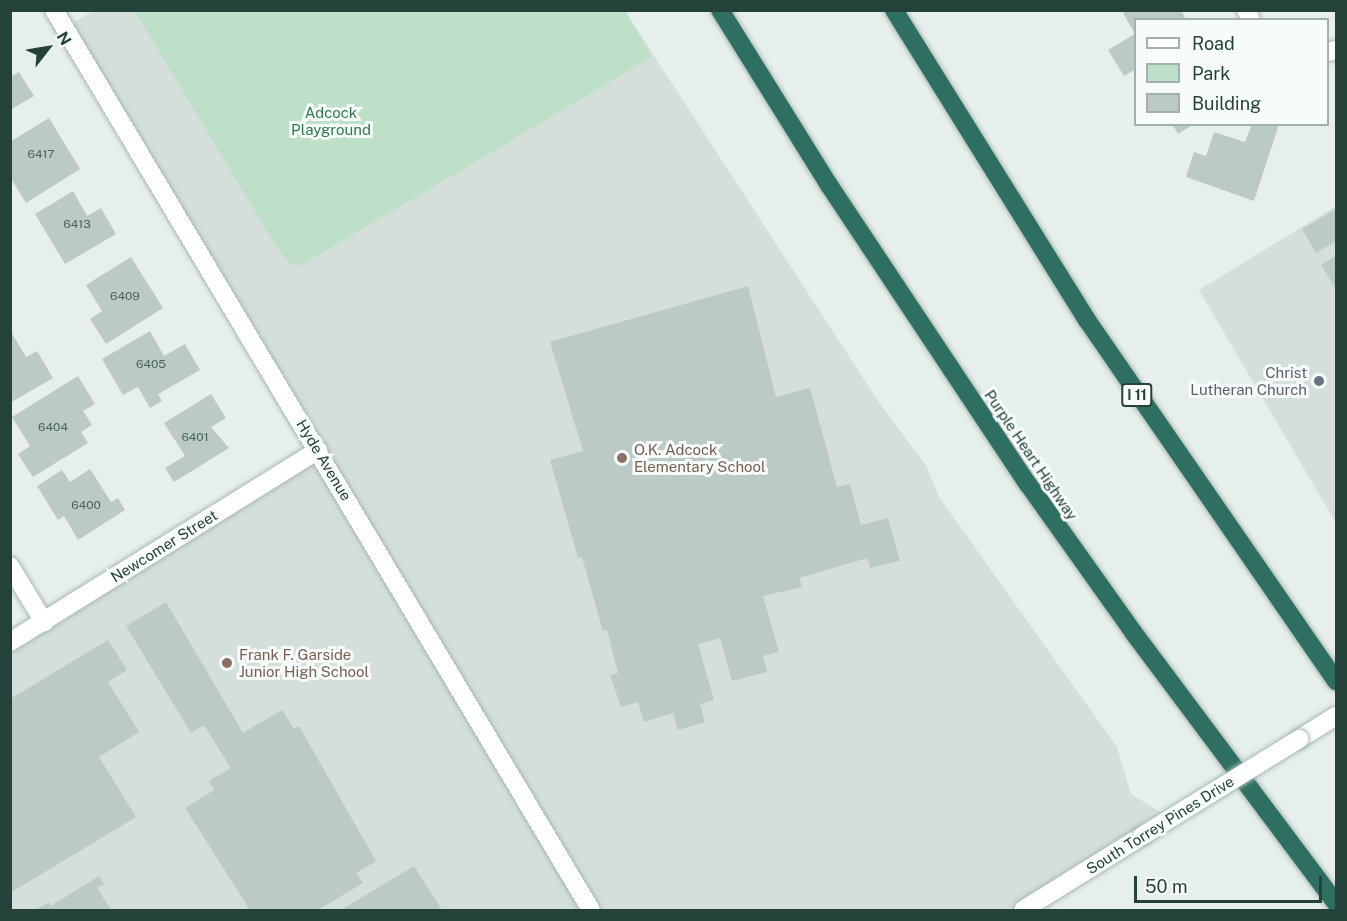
<!DOCTYPE html>
<style>
body{margin:0}
#map{position:relative;width:1347px;height:921px;overflow:hidden;background:#e6efeb;font-family:"Public Sans",sans-serif}
div>[style]{position:absolute}
.built>*{inset:0;background:#d4dfda}
.green>*{inset:0;background:#bfe0c8}
.building>*{inset:0;background:#bbcac4}
.roads{filter:drop-shadow(0 0 2px #a8b8b2) drop-shadow(0 0 2px #a8b8b2)}
.street>*{height:18px;margin:-9px;padding:0 9px;transform-origin:9px;border-radius:9px;background:#fff}
.secondary>*{height:18px;margin:-9px;padding:0 9px;transform-origin:9px;border-radius:9px;background:#fff}
.highway>*{height:18px;margin:-9px;padding:0 9px;transform-origin:9px;border-radius:9px;background:#2f6f62}
.bridges{filter:drop-shadow(0 0 2px #a4bbb3) drop-shadow(0 0 2px #a4bbb3)}
.secondary-bridge>*{height:18px;margin:-9px;padding:0 9px;transform-origin:9px;border-radius:9px;background:#fff}
.dots>*{width:16px;height:16px;translate:-50% -50%;box-sizing:border-box;border:3px solid #f7fbf9;border-radius:50%}
span{translate:-50% -50%;white-space:nowrap;text-align:center;line-height:1.15;-webkit-text-stroke:6px #f7fbf9;paint-order:stroke}
.number-label{font-size:12px;color:#4a645c}
.number-label span{-webkit-text-stroke-width:0}
.shield-label span{padding:2px 4px;background:#f7fbf9;border:2px solid;border-radius:4px;-webkit-text-stroke-width:0}
.shield-label{font-size:14px;color:#24423a;font-weight:700}
.park-label{font-size:15px;color:#2d7a4b}
.worship-label{font-size:15px;color:#5b616d}
.right{translate:-100% -50%;text-align:right}
.education-label{font-size:15px;color:#785e54}
.left{translate:0 -50%;text-align:left}
.street-label{font-size:15px;color:#24423a}
.frame{position:absolute;inset:0;border:12px solid #24423a;pointer-events:none}
.legend{position:absolute;left:1134px;top:18px;width:195px;height:108px;box-sizing:border-box;background:#f7fbf9;border:2px solid #a3b1ad;margin:0;padding:8px 10px;list-style:none;font-size:18px;color:#24423a}
.legend li{display:flex;align-items:center;gap:12px;height:30px}
.legend b{width:30px;border:2px solid #a3b1ad}
.north{position:absolute;left:18px;top:18px;width:60px;height:60px;-webkit-text-stroke:4px #f7fbf9;paint-order:stroke;rotate:59deg;font-size:16px;font-weight:700;line-height:24px;text-align:center;color:#24423a}
.north::after{content:'';display:block;margin:auto;width:21px;height:27px;background:#24423a;clip-path:polygon(50% 0,100% 100%,50% 72%,0 100%)}
.scale{position:absolute;left:1134px;top:876px;width:188px;height:27px;box-sizing:border-box;border:3px solid #24423a;border-top:0;padding-left:8px;font-size:18px;line-height:21px;white-space:nowrap;color:#24423a;-webkit-text-stroke:4px #f7fbf9;paint-order:stroke}
</style>
<div id="map">
<div class="built">
<i style="clip-path:polygon(93px 11px,625px 11px,878px 401px,927px 467px,939px 497px,1117px 747px,1131px 794px,1170px 818px,1023px 910px,11px 910px,11px 642px,318px 450px,65px 28px)"></i>
<i style="clip-path:polygon(1336px 206px,1336px 523px,1199px 290px)"></i>
</div>
<div class="green">
<i style="clip-path:polygon(135px 11px,625px 11px,652px 57px,300px 266px,288px 262px,276px 246px)"></i>
</div>
<div class="building">
<i style="clip-path:polygon(1128px 10px,1181px 10px,1186px 20px,1136px 20px,1136px 69px,1124px 76px,1108px 50px,1135px 34px,1123px 13px)"></i>
<i style="clip-path:polygon(19px 72px,34px 96px,10px 110px,10px 77px)"></i>
<i style="clip-path:polygon(49px 118px,80px 169px,26px 203px,10px 177px,10px 142px)"></i>
<i style="clip-path:polygon(1172px 124px,1194px 124px,1178px 134px)"></i>
<i style="clip-path:polygon(1252px 124px,1279px 124px,1254px 201px,1186px 177px,1194px 152px,1206px 156px,1214px 132px,1245px 142px)"></i>
<i style="clip-path:polygon(73px 191px,87px 216px,101px 208px,116px 234px,65px 264px,35px 214px)"></i>
<i style="clip-path:polygon(1336px 209px,1336px 241px,1316px 253px,1302px 229px)"></i>
<i style="clip-path:polygon(1336px 256px,1336px 289px,1321px 265px)"></i>
<i style="clip-path:polygon(131px 257px,163px 308px,106px 344px,90px 319px,102px 311px,86px 285px)"></i>
<i style="clip-path:polygon(748px 286px,776px 397px,810px 388px,837px 487px,850px 484px,861px 525px,888px 518px,900px 561px,870px 568px,867px 558px,799px 578px,802px 587px,763px 596px,779px 652px,763px 656px,767px 672px,732px 681px,720px 638px,698px 644px,714px 700px,700px 704px,705px 722px,678px 730px,673px 713px,644px 722px,638px 702px,621px 707px,610px 675px,618px 673px,607px 630px,603px 631px,582px 557px,578px 558px,550px 460px,583px 451px,550px 342px)"></i>
<i style="clip-path:polygon(10px 330px,26px 357px,37px 351px,53px 378px,10px 403px)"></i>
<i style="clip-path:polygon(150px 331px,164px 356px,185px 344px,200px 370px,158px 394px,162px 401px,150px 408px,138px 387px,123px 395px,102px 359px)"></i>
<i style="clip-path:polygon(78px 376px,95px 404px,83px 411px,92px 425px,81px 432px,88px 443px,33px 477px,18px 454px,30px 446px,12px 417px)"></i>
<i style="clip-path:polygon(211px 394px,226px 418px,211px 427px,229px 448px,174px 482px,165px 468px,185px 456px,164px 423px)"></i>
<i style="clip-path:polygon(90px 469px,111px 502px,118px 498px,125px 510px,78px 540px,64px 516px,58px 520px,37px 486px,62px 470px,70px 482px)"></i>
<i style="clip-path:polygon(166px 602px,243px 733px,282px 710px,294px 729px,299px 726px,376px 861px,356px 873px,363px 883px,318px 910px,250px 910px,185px 808px,214px 790px,209px 781px,231px 768px,204px 725px,191px 733px,126px 626px)"></i>
<i style="clip-path:polygon(108px 640px,127px 670px,108px 682px,139px 732px,99px 757px,136px 817px,10px 893px,10px 699px)"></i>
<i style="clip-path:polygon(414px 866px,442px 910px,341px 910px,369px 893px)"></i>
<i style="clip-path:polygon(99px 876px,104px 884px,97px 888px,111px 910px,35px 910px,49px 902px,51px 906px)"></i>
</div>
<div class="roads">
<div class="street">
<i style="left:54px;top:10px;width:1048px;rotate:59.18deg"></i>
<i style="left:1246px;top:10px;width:11px;rotate:63deg"></i>
<i style="left:1328px;top:52px;width:8px;rotate:-14deg"></i>
<i style="left:10px;top:566px;width:66px;rotate:58.7deg"></i>
<i style="left:10px;top:642px;width:363px;rotate:-31.9deg"></i>
</div>
<div class="secondary">
<i style="left:1299px;top:739px;width:44px;rotate:-31.9deg"></i>
<i style="left:1023px;top:910px;width:140px;rotate:-31.9deg"></i>
</div>
<div class="highway">
<i style="left:720px;top:10px;width:206px;rotate:58.1deg"></i>
<i style="left:829px;top:185px;width:359px;rotate:56.4deg"></i>
<i style="left:1028px;top:484px;width:181px;rotate:54.6deg"></i>
<i style="left:1133px;top:632px;width:339px;rotate:53.2deg"></i>
<i style="left:894px;top:10px;width:365px;rotate:58.1deg"></i>
<i style="left:1087px;top:320px;width:439px;rotate:55.4deg"></i>
</div>
</div>
<div class="bridges">
<div class="secondary-bridge">
<i style="left:1142px;top:836px;width:185px;rotate:-31.7deg"></i>
</div>
</div>
<div class="dots">
<i style="left:1319px;top:381px;background:#6b7280"></i>
<i style="left:622px;top:458px;background:#8d6e63"></i>
<i style="left:227px;top:663px;background:#8d6e63"></i>
</div>
<div class="number-label">
<span style="left:41px;top:155px">6417</span>
<span style="left:77px;top:225px">6413</span>
<span style="left:125px;top:297px">6409</span>
<span style="left:151px;top:365px">6405</span>
<span style="left:53px;top:428px">6404</span>
<span style="left:195px;top:438px">6401</span>
<span style="left:86px;top:506px">6400</span>
</div>
<div class="shield-label">
<span style="left:1137px;top:395px">I 11</span>
</div>
<div class="park-label">
<span style="left:331px;top:121px">Adcock<br>Playground</span>
</div>
<div class="worship-label">
<span class="right" style="left:1307px;top:381px">Christ<br>Lutheran Church</span>
</div>
<div class="education-label">
<span class="left" style="left:634px;top:458px">O.K. Adcock<br>Elementary School</span>
<span class="left" style="left:239px;top:663px">Frank F. Garside<br>Junior High School</span>
</div>
<div class="street-label">
<span style="left:1031px;top:455px;rotate:56deg">Purple Heart Highway</span>
<span style="left:324px;top:460px;rotate:59deg">Hyde Avenue</span>
<span style="left:164px;top:546px;rotate:-32deg">Newcomer Street</span>
<span style="left:1160px;top:825px;rotate:-32deg">South Torrey Pines Drive</span>
</div>
<div class="frame"></div>
<ul class="legend">
<li><b style="height:8px;background:#fff"></b>Road</li>
<li><b style="height:16px;background:#bfe0c8"></b>Park</li>
<li><b style="height:16px;background:#bbcac4"></b>Building</li>
</ul>
<div class="north">N</div>
<div class="scale">50 m</div>
</div>
